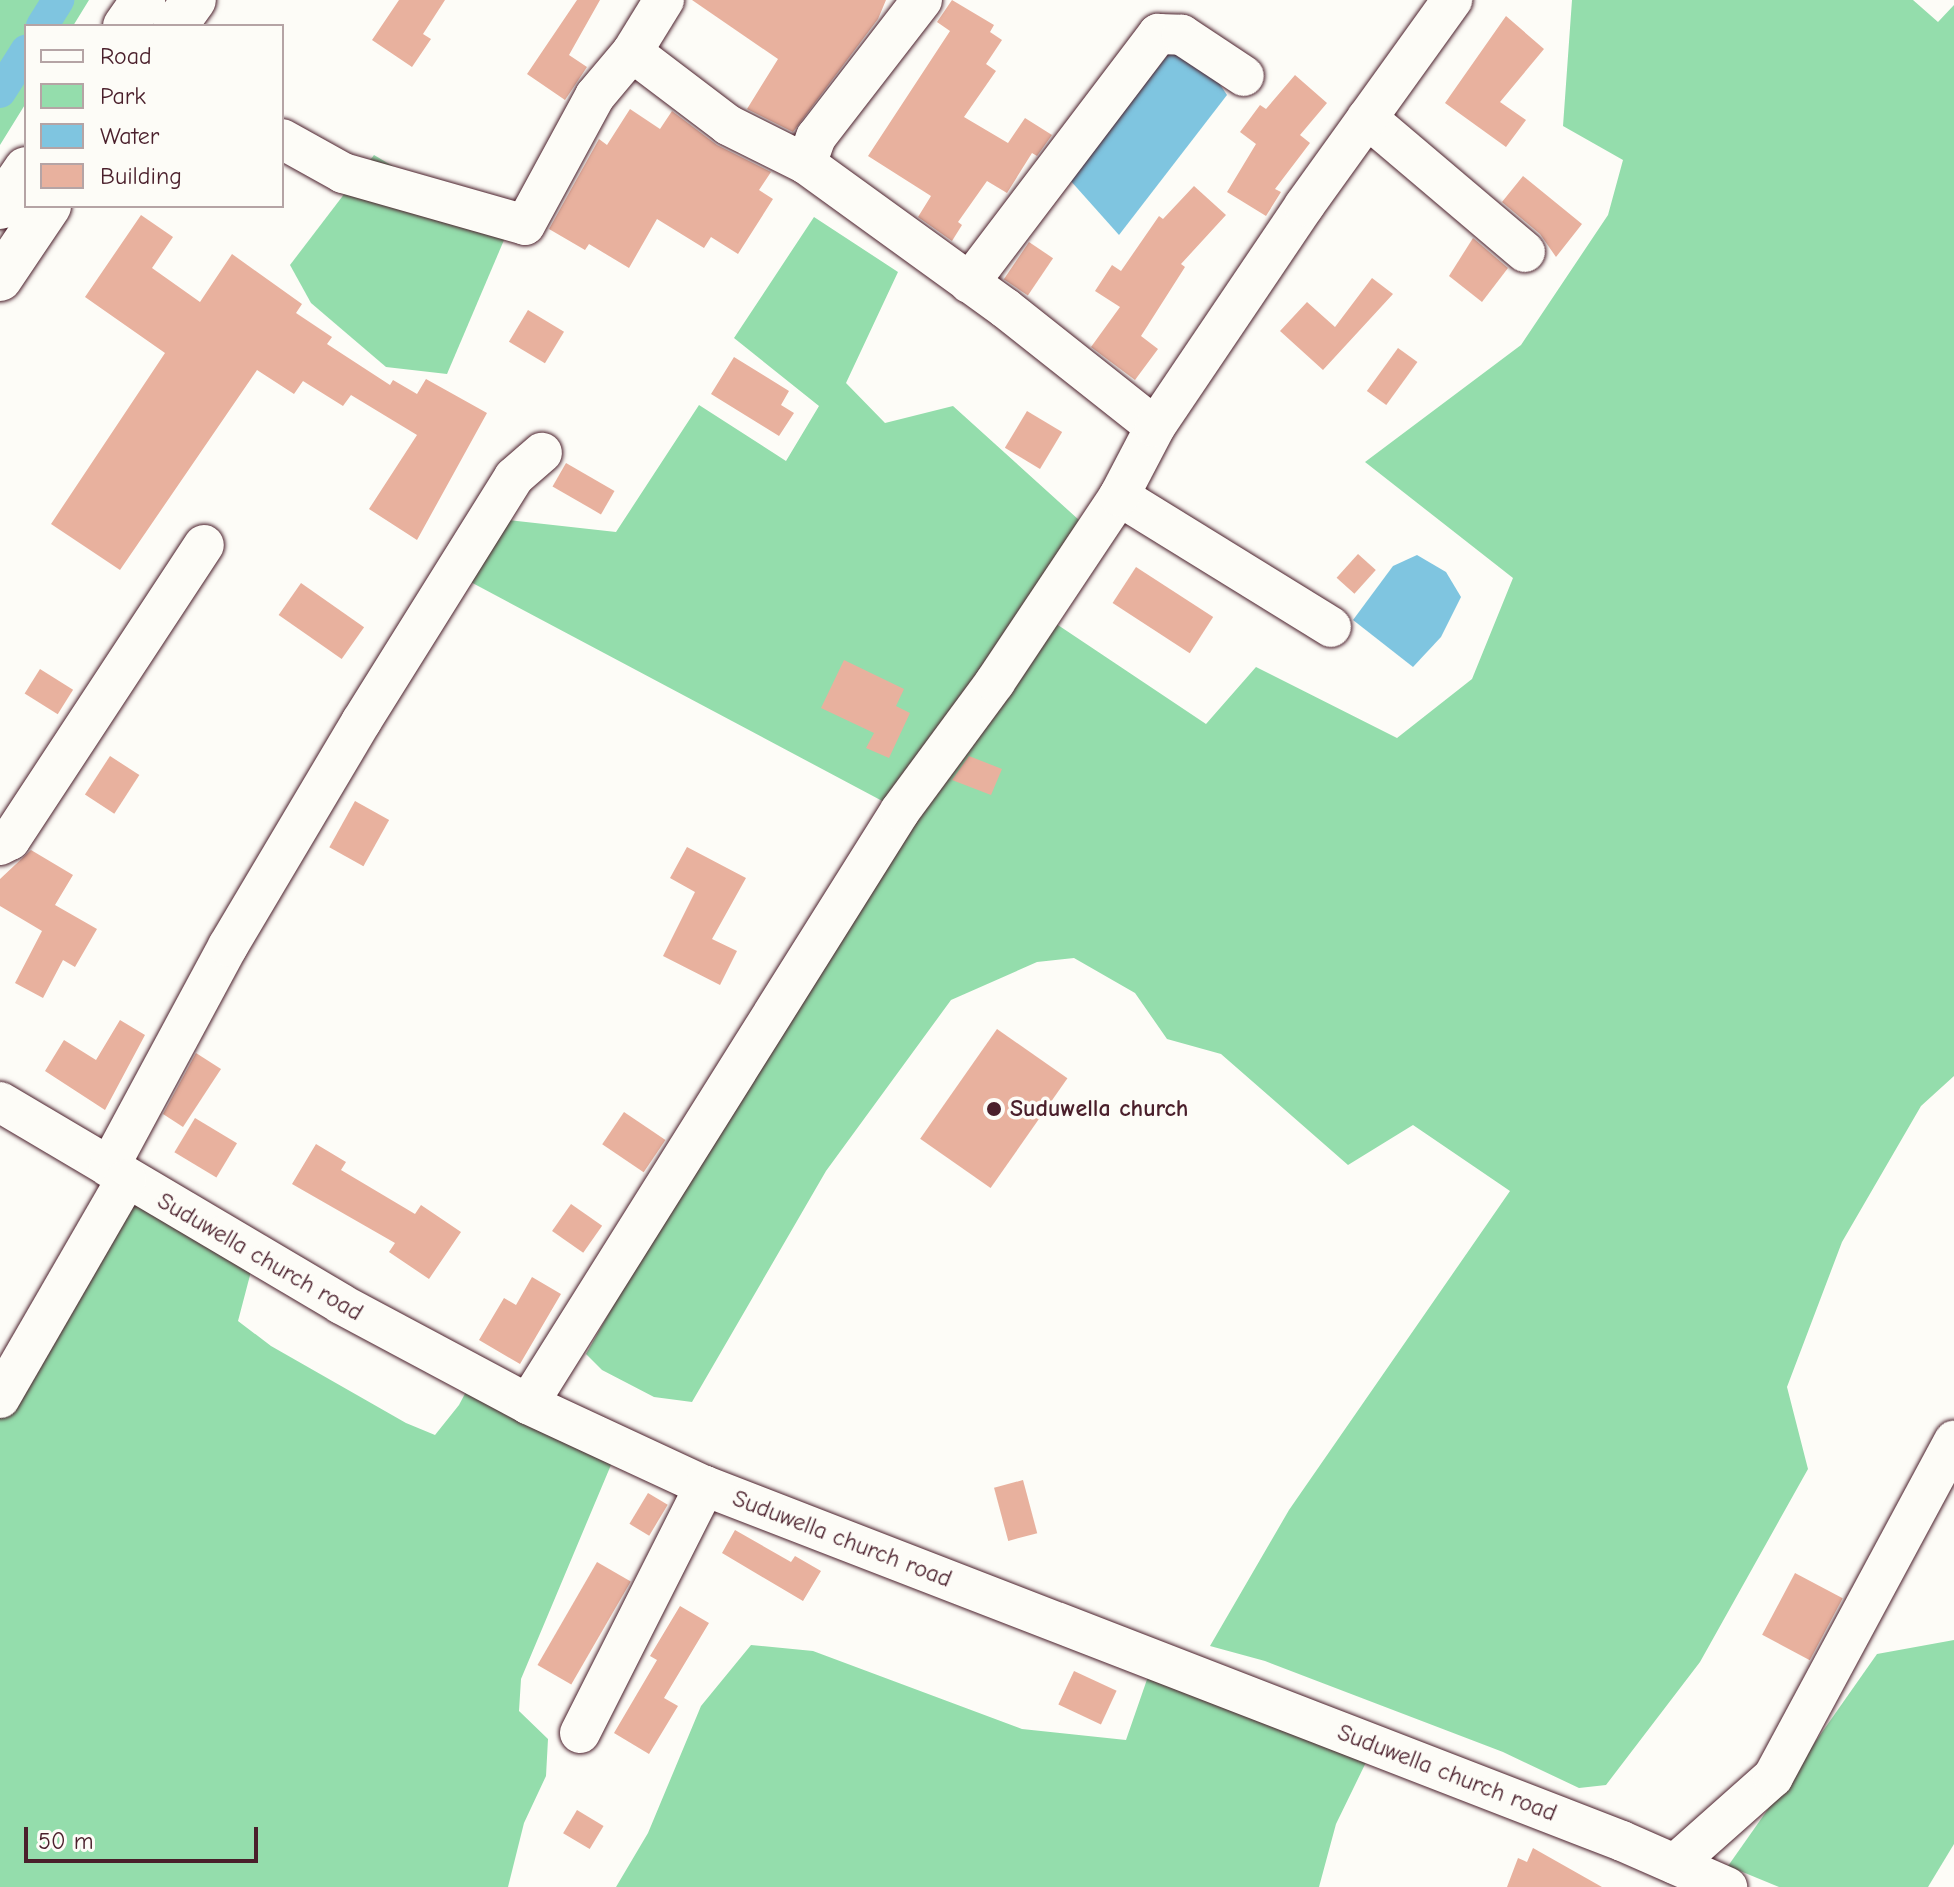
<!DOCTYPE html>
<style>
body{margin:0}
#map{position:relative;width:1954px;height:1887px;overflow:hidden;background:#fdfcf7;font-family:"Comic Neue",sans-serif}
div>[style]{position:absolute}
.green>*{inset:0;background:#94ddac}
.water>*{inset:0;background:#7fc5e0}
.canal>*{height:32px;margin:-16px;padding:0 16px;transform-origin:16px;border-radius:16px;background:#7fc5e0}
.building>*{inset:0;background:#e8b19e;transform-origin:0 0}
.roads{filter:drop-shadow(0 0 2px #4a1f2b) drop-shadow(0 0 2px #4a1f2b)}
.minor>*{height:40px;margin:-20px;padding:0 20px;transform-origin:20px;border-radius:20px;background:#fdfcf7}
.major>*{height:44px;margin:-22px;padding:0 22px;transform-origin:22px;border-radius:22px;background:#fdfcf7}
.dots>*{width:22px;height:22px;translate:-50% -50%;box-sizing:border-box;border:4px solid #fdfcf7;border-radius:50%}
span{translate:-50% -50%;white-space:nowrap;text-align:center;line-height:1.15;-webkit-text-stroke:7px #fdfcf7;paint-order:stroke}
.poi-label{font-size:24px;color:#4a1f2b;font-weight:700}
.left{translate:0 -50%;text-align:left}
.street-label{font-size:24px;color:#4a1f2b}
.legend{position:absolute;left:24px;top:24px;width:260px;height:184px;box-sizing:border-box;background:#fdfcf7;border:2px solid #b5a4a5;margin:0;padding:10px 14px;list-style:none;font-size:24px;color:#4a1f2b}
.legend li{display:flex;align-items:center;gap:16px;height:40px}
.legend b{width:40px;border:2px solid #b5a4a5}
.scale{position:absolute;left:24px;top:1827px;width:234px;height:36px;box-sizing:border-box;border:4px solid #4a1f2b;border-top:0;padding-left:10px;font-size:24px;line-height:28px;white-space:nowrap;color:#4a1f2b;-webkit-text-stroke:6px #fdfcf7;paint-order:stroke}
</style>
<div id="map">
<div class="green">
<i style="clip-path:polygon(0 0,89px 0,73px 26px,26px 26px,26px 103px,0 145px)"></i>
<i style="clip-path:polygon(1572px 0,1913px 0,1938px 22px,1954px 5px,1954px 1076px,1921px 1106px,1842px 1242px,1787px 1387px,1808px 1469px,1700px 1662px,1606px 1785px,1579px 1788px,1503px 1752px,1265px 1661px,1210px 1646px,1289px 1510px,1510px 1191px,1413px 1125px,1348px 1165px,1221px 1054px,1167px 1039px,1135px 993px,1074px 958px,1037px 962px,951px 1000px,826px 1171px,692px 1402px,654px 1397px,602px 1370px,586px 1354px,670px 1205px,918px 820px,465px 579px,507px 520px,616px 532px,699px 405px,786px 461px,819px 406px,734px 338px,814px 217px,898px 272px,846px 383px,885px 423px,953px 406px,1079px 520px,1025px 603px,1206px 724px,1256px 667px,1397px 738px,1472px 679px,1513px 578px,1365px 462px,1521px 345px,1608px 215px,1623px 160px,1563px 126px)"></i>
<i style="clip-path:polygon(374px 155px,507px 233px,447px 374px,386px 367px,311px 303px,290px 265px)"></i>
<i style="clip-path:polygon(136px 1193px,254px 1260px,238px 1321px,271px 1346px,406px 1423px,435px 1435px,459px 1405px,479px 1367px,624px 1434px,521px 1679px,519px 1711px,548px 1739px,546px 1776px,524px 1823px,508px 1887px,0 1887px,0 1418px)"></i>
<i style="clip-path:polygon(1954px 1640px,1954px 1844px,1928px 1887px,1779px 1887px,1728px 1866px,1877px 1654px)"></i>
<i style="clip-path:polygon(751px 1645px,813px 1651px,1022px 1729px,1126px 1740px,1152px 1665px,1372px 1750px,1336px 1824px,1319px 1887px,616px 1887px,648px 1833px,701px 1706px)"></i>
</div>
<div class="water">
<i style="clip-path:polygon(1171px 51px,1211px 71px,1227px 95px,1119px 235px,1069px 179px)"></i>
<i style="clip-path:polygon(1417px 555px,1446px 572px,1461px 597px,1441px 637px,1413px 667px,1353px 620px,1393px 566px)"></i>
</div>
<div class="canal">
<i style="left:42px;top:26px;width:31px;rotate:-58deg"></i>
<i style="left:0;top:92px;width:49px;rotate:-57.6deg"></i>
</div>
<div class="building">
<i style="clip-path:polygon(399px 0,445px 0,423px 34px,431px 39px,412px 67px,372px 40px)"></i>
<i style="clip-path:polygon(577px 0,600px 0,569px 55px,587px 67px,565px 100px,527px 74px)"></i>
<i style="clip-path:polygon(692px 0,886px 0,878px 19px,793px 132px,747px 109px,778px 59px)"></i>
<i style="clip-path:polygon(952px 0,994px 25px,990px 32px,1002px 40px,986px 64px,996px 71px,964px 117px,1008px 143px,1025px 118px,1052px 135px,1037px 156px,1032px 153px,1007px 193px,987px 181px,958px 222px,962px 225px,952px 241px,918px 217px,931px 196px,868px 156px,950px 31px,937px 22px)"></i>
<i style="clip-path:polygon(1506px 16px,1544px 49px,1500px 102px,1526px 120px,1506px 147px,1445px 103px)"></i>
<i style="clip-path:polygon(1295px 75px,1327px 103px,1300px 135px,1310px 143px,1275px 189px,1281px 192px,1266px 216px,1227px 192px,1256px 144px,1240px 132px,1260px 105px,1266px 109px)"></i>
<i style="clip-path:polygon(630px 109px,660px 129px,672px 111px,717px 145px,771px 172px,759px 190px,773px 199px,738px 254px,711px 237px,704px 248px,657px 219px,629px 268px,589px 244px,585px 250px,549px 229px,599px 139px,607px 145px)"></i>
<i style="clip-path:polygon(1523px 176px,1582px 224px,1556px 257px,1540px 234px,1502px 202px)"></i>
<i style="clip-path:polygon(1194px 186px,1226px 215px,1181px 264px,1185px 267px,1141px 336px,1158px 349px,1135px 380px,1091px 347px,1120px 307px,1095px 291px,1112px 265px,1121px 271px,1159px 216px,1163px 219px)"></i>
<i style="clip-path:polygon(141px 215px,173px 237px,152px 268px,200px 302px,232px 254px,302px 304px,296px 313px,332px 337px,327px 344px,390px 385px,393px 380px,417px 394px,426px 379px,487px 413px,417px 540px,369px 509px,417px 435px,351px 395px,343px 406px,303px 381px,294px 394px,257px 370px,120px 570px,51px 524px,165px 353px,85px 297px)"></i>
<i style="clip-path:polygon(1473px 238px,1508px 268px,1482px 302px,1449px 276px)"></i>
<i style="left:1029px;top:242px;width:29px;height:45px;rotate:34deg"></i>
<i style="clip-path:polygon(1372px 278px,1393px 294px,1323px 370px,1280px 331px,1307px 302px,1335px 327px)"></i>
<i style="left:528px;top:310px;width:42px;height:37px;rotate:31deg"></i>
<i style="left:1398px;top:348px;width:24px;height:53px;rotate:36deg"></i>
<i style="clip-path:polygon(734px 357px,789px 391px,781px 405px,794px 413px,779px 436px,711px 394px)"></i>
<i style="left:1027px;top:411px;width:41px;height:43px;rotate:31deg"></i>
<i style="left:566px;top:463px;width:56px;height:27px;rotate:30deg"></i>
<i style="left:1358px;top:554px;width:24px;height:32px;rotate:42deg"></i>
<i style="left:1136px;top:567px;width:92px;height:43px;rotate:33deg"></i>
<i style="left:301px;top:583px;width:77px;height:39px;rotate:35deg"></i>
<i style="clip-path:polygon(844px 660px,904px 689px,896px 706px,910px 713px,889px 758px,866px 748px,874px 733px,821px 708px)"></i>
<i style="left:40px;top:669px;width:39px;height:29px;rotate:32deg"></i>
<i style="left:110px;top:756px;width:35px;height:46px;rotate:33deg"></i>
<i style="clip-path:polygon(969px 756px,1002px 769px,991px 795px,952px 780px)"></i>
<i style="left:355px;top:801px;width:39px;height:53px;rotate:29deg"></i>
<i style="clip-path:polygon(687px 847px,746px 878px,712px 939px,737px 951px,720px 985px,663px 956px,695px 892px,670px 878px)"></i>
<i style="clip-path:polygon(31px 850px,73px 875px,55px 905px,97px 929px,75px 967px,63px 960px,43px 998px,15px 983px,42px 931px,0 906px,0 879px)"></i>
<i style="clip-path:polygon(120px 1020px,145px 1035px,105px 1110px,45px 1071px,64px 1040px,96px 1060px)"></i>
<i style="left:997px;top:1029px;width:86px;height:134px;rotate:35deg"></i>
<i style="clip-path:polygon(196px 1053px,221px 1069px,183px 1127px,163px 1114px)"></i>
<i style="left:624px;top:1112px;width:50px;height:39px;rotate:34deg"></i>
<i style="left:195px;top:1118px;width:49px;height:40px;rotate:31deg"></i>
<i style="clip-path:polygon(316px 1144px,346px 1162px,341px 1170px,415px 1214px,421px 1205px,461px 1232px,429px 1279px,389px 1252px,395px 1243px,292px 1184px)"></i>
<i style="left:571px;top:1204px;width:38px;height:33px;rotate:35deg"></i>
<i style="clip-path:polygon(532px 1277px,561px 1294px,520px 1364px,479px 1340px,504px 1298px,516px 1305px)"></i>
<i style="left:1023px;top:1480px;width:55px;height:30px;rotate:75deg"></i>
<i style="left:648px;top:1493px;width:23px;height:36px;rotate:31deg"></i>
<i style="clip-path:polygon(735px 1530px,791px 1562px,795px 1556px,821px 1571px,803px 1601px,722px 1553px)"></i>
<i style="left:597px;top:1562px;width:39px;height:119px;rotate:30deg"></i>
<i style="left:1795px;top:1573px;width:54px;height:70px;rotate:28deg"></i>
<i style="clip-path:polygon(680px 1606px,709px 1623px,664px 1698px,678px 1706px,649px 1754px,614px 1733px,657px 1660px,650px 1656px)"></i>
<i style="left:1074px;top:1671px;width:47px;height:37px;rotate:25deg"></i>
<i style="left:577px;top:1810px;width:31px;height:27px;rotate:31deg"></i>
<i style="clip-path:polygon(1533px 1848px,1602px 1887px,1507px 1887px,1518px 1858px,1527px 1862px)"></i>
</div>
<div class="roads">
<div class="minor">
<i style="left:922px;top:0;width:173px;rotate:127.7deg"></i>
<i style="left:816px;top:137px;width:29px;rotate:110deg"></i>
<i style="left:806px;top:164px;width:246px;rotate:35.9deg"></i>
<i style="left:1005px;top:308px;width:191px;rotate:38.4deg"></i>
<i style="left:632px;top:52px;width:61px;rotate:-58.4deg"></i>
<i style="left:1367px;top:118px;width:207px;rotate:40.3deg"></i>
<i style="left:282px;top:139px;width:70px;rotate:29.1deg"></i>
<i style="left:343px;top:173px;width:189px;rotate:15.9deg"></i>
<i style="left:525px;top:225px;width:147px;rotate:-61.5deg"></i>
<i style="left:595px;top:96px;width:57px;rotate:-49.9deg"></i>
<i style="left:632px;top:52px;width:121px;rotate:37.2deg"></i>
<i style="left:728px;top:125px;width:87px;rotate:26.6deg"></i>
<i style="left:969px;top:283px;width:313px;rotate:-52.8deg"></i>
<i style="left:1158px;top:34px;width:24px;rotate:2deg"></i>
<i style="left:1182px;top:35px;width:74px;rotate:33.5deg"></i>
<i style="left:1119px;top:496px;width:249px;rotate:31.7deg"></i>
<i style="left:0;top:845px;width:11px;rotate:-27deg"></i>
<i style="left:10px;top:840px;width:353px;rotate:-56.7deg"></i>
<i style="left:0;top:1102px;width:396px;rotate:30.6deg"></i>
<i style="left:341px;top:1304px;width:212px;rotate:28.1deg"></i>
<i style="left:528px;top:1404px;width:195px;rotate:24.9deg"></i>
<i style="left:705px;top:1486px;width:983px;rotate:21.16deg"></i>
<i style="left:1622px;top:1841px;width:115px;rotate:23.7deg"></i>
<i style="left:109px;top:1167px;width:251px;rotate:-61.7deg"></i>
<i style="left:228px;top:946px;width:261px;rotate:-59.3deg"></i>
<i style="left:361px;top:722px;width:289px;rotate:-58deg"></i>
<i style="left:514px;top:477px;width:37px;rotate:-41deg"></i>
<i style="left:0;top:1398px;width:252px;rotate:-60deg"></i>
<i style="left:528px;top:1404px;width:700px;rotate:-57.9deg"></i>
<i style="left:900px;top:811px;width:160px;rotate:-53.6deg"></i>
<i style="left:995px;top:682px;width:224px;rotate:-56.3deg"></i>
<i style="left:1119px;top:496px;width:78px;rotate:-62.4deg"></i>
<i style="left:1155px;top:427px;width:267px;rotate:-56deg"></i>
<i style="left:1304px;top:206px;width:254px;rotate:-54.3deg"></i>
<i style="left:580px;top:1733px;width:277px;rotate:-63.2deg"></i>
<i style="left:1675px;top:1864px;width:131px;rotate:-41.6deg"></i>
<i style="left:1773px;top:1777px;width:382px;rotate:-61.7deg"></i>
</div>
<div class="major">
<i style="left:125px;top:26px;width:32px;rotate:-55deg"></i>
<i style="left:175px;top:26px;width:32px;rotate:-54deg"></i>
<i style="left:0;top:207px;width:46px;rotate:-55.6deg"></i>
<i style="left:0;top:279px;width:88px;rotate:-56.1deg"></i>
</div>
</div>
<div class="dots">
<i style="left:994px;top:1109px;background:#4a1f2b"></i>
</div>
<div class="poi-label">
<span class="left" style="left:1010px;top:1109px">Suduwella church</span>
</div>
<div class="street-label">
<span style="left:260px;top:1257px;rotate:30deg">Suduwella church road</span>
<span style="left:842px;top:1539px;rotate:21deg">Suduwella church road</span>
<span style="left:1447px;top:1773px;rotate:21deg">Suduwella church road</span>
</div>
<ul class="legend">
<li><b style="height:10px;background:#fdfcf7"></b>Road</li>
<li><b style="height:22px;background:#94ddac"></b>Park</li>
<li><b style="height:22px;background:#7fc5e0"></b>Water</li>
<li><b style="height:22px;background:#e8b19e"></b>Building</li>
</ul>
<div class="scale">50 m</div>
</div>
